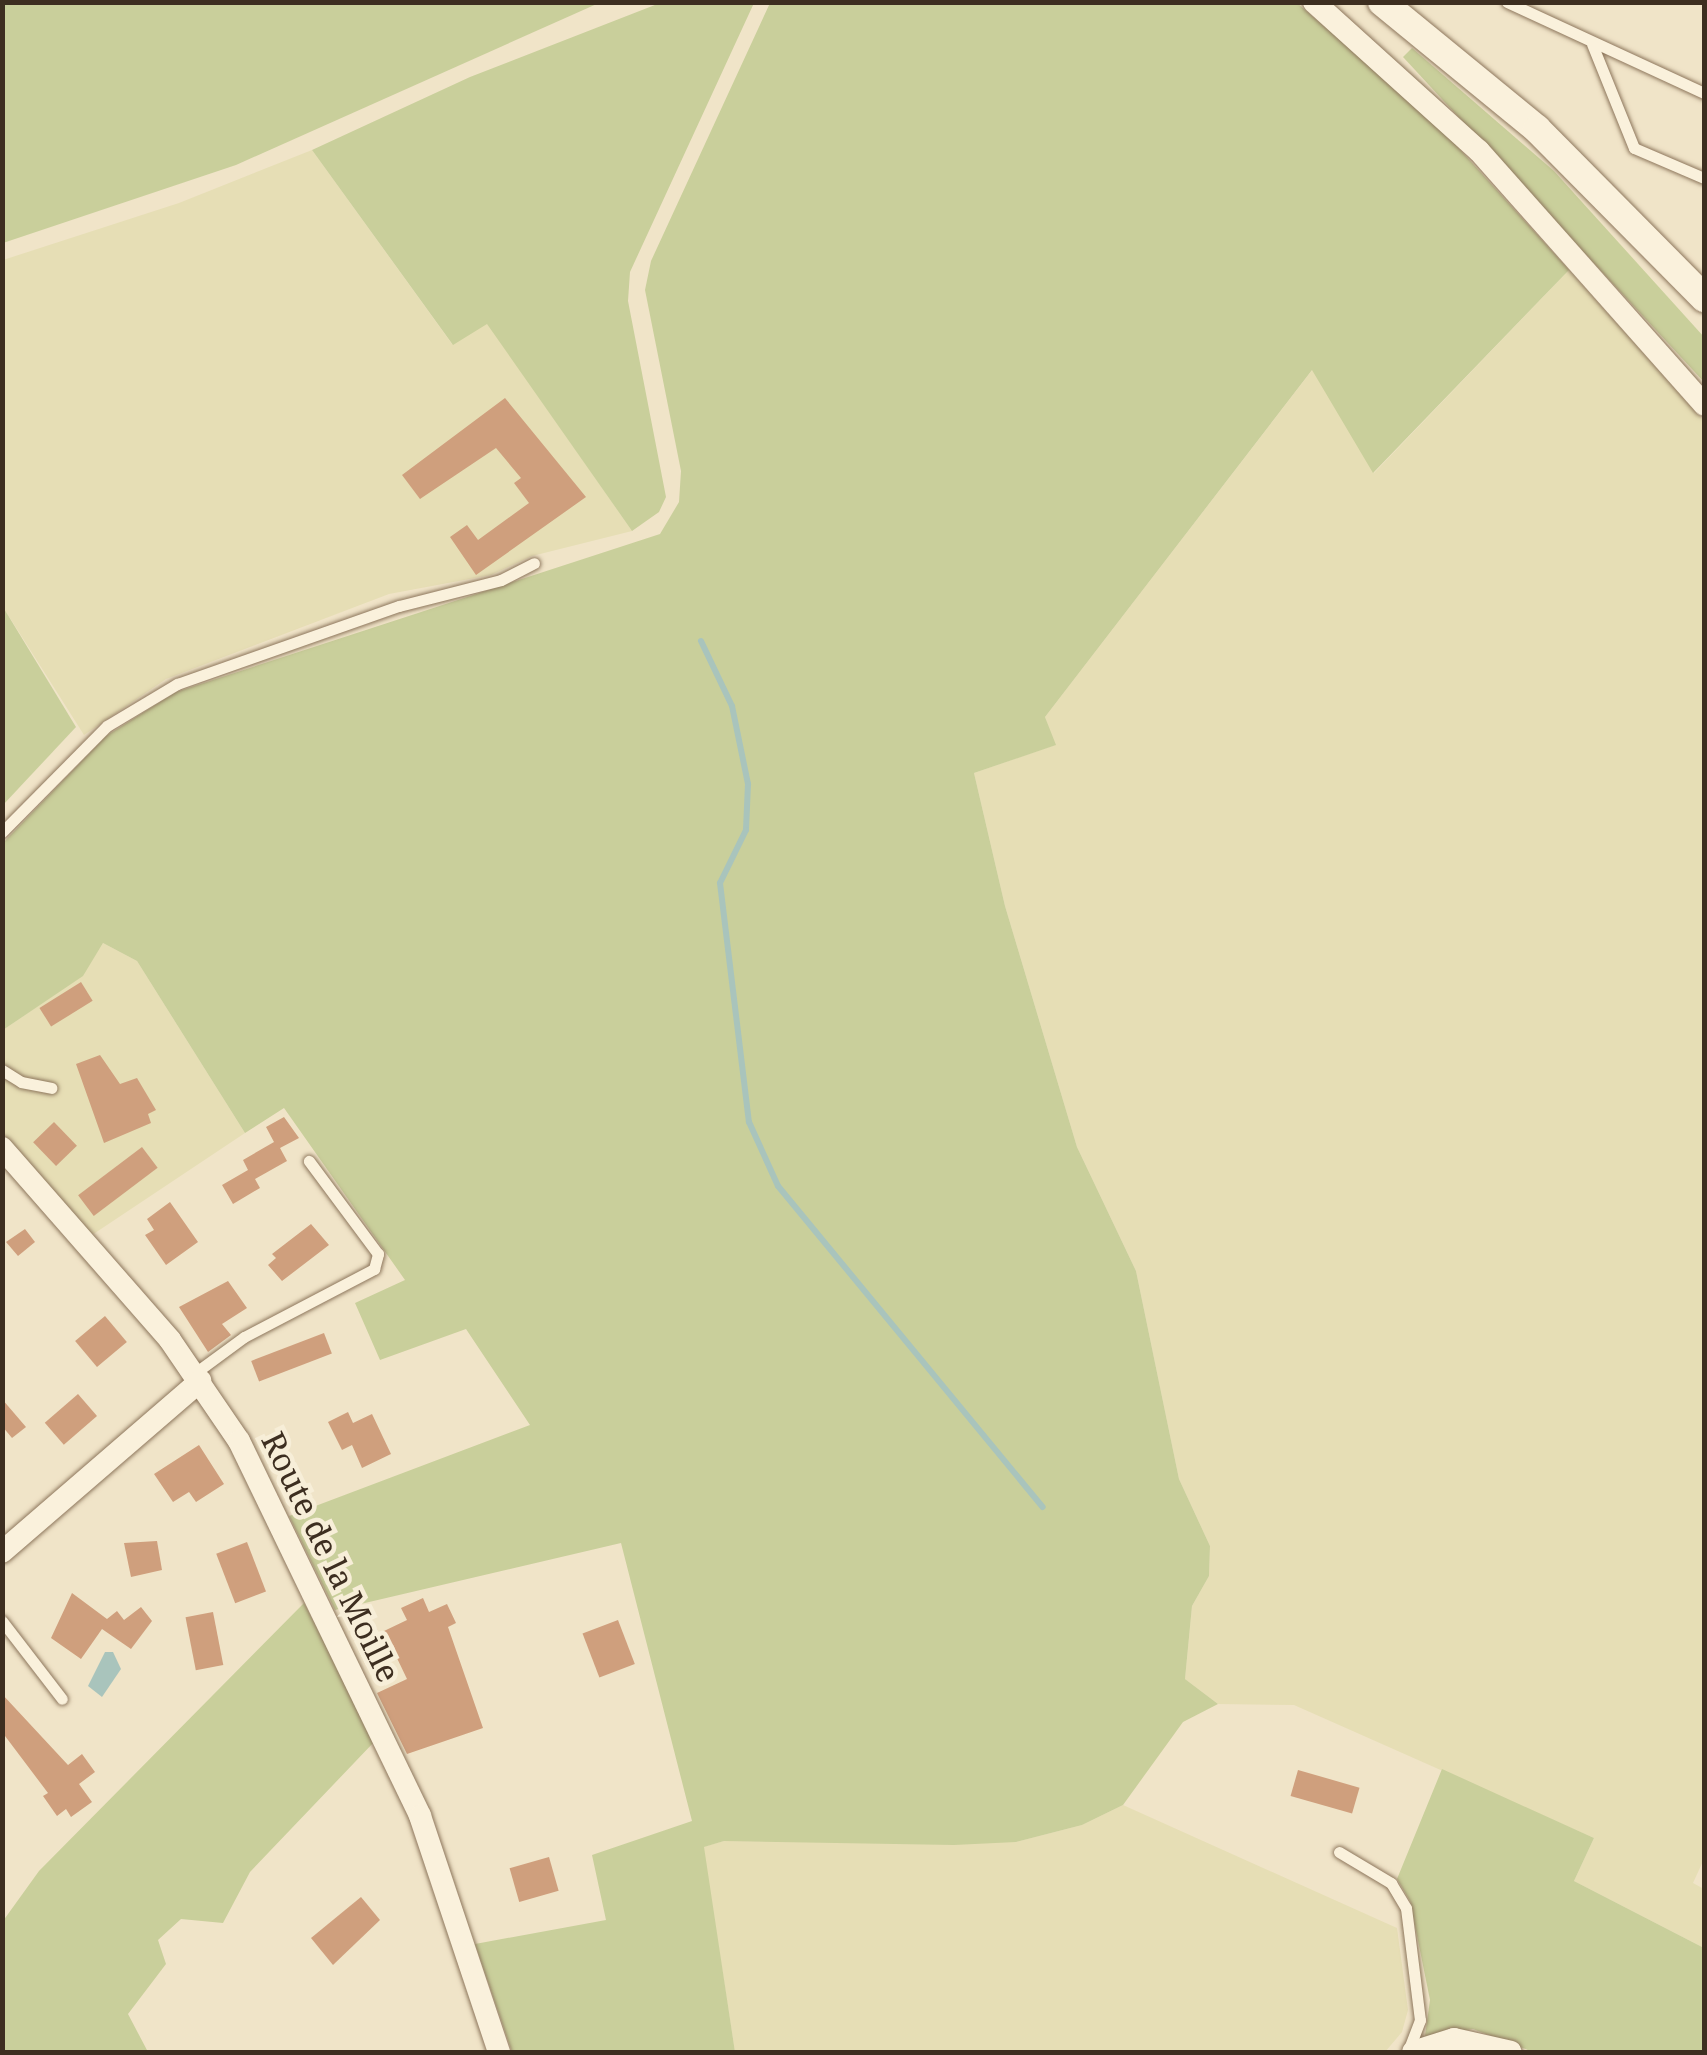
<!DOCTYPE html>
<style>
body{margin:0}
#map{position:relative;width:1707px;height:2055px;overflow:hidden;background:#f0e4c8;font-family:"Noto Serif",serif}
div>[style]{position:absolute}
.farmland>*{inset:0;background:#e6deb5}
.green>*{inset:0;background:#c9cf9b}
.water>*{inset:0;background:#a9c4bc}
.stream>*{height:6px;margin:-3px;padding:0 3px;transform-origin:3px;border-radius:3px;background:#a9c4bc}
.building>*{inset:0;background:#cf9f7d;transform-origin:0 0}
.roads{filter:drop-shadow(0 0 2px #8d765c) drop-shadow(0 0 2px #8d765c)}
.service>*{height:11px;margin:-5.5px;padding:0 5.5px;transform-origin:5.5px;border-radius:5.5px;background:#faf1dc}
.minor>*{height:22px;margin:-11px;padding:0 11px;transform-origin:11px;border-radius:11px;background:#faf1dc}
.tertiary>*{height:28px;margin:-14px;padding:0 14px;transform-origin:14px;border-radius:14px;background:#faf1dc}
span{translate:-50% -50%;white-space:nowrap;text-align:center;line-height:1.15;-webkit-text-stroke:9px #f7eed8;paint-order:stroke}
.street-label{font-size:32px;color:#3d2e20}
.frame{position:absolute;inset:0;border:5px solid #3d2e20;pointer-events:none}
</style>
<div id="map">
<div class="farmland">
<i style="clip-path:polygon(312px 150px,452px 344px,487px 323px,632px 531px,532px 556px,491px 575px,389px 594px,166px 679px,84px 735px,3px 607px,3px 260px,179px 203px)"></i>
<i style="clip-path:polygon(1569px 270px,1704px 421px,1704px 1859px,1693px 1883px,1704px 1889px,1704px 1948px,1574px 1881px,1594px 1838px,1294px 1705px,1218px 1704px,1185px 1679px,1192px 1606px,1209px 1576px,1210px 1546px,1179px 1479px,1136px 1271px,1077px 1147px,1005px 906px,974px 773px,1055px 745px,1045px 717px,1313px 369px,1374px 473px)"></i>
<i style="clip-path:polygon(103px 943px,137px 961px,245px 1133px,89px 1237px,3px 1133px,3px 1030px,82px 976px)"></i>
<i style="clip-path:polygon(1123px 1805px,1397px 1928px,1408px 2010px,1402px 2032px,1385px 2052px,735px 2052px,703px 1847px,724px 1841px,1016px 1842px,1082px 1825px)"></i>
</div>
<div class="green">
<i style="clip-path:polygon(3px 2px,599px 2px,599px 3px,236px 165px,3px 243px)"></i>
<i style="clip-path:polygon(660px 3px,754px 3px,630px 272px,628px 301px,666px 497px,659px 512px,632px 531px,487px 324px,453px 345px,312px 150px,470px 77px)"></i>
<i style="clip-path:polygon(770px 3px,1297px 3px,1436px 123px,1569px 270px,1373px 473px,1312px 370px,1045px 717px,1056px 745px,974px 773px,1005px 906px,1077px 1147px,1136px 1271px,1179px 1479px,1210px 1546px,1209px 1576px,1192px 1606px,1185px 1679px,1218px 1704px,1183px 1722px,1123px 1805px,1082px 1825px,1016px 1842px,954px 1845px,724px 1841px,704px 1847px,735px 2052px,512px 2052px,475px 1944px,606px 1920px,592px 1855px,692px 1821px,621px 1543px,335px 1610px,289px 1516px,530px 1425px,466px 1329px,380px 1360px,355px 1303px,405px 1280px,284px 1108px,245px 1133px,137px 961px,103px 943px,83px 976px,3px 1030px,2px 844px,106px 736px,176px 692px,660px 534px,679px 502px,681px 471px,645px 290px,651px 261px)"></i>
<i style="clip-path:polygon(1412px 48px,1554px 171px,1704px 337px,1704px 382px,1403px 57px)"></i>
<i style="clip-path:polygon(3px 607px,76px 727px,3px 805px,2px 805px)"></i>
<i style="clip-path:polygon(304px 1603px,375px 1741px,250px 1872px,223px 1923px,181px 1919px,158px 1940px,166px 1964px,128px 2014px,148px 2052px,3px 2052px,3px 1921px,39px 1871px)"></i>
<i style="clip-path:polygon(1442px 1769px,1594px 1838px,1574px 1881px,1704px 1948px,1702px 2052px,1533px 2052px,1473px 2029px,1425px 2036px,1430px 2000px,1410px 1901px,1397px 1879px)"></i>
</div>
<div class="water">
<i style="clip-path:polygon(105px 1652px,113px 1652px,121px 1669px,102px 1697px,88px 1686px)"></i>
</div>
<div class="stream">
<i style="left:701px;top:641px;width:72px;rotate:64.5deg"></i>
<i style="left:732px;top:706px;width:80px;rotate:78.4deg"></i>
<i style="left:748px;top:784px;width:46px;rotate:92.5deg"></i>
<i style="left:746px;top:830px;width:59px;rotate:116.1deg"></i>
<i style="left:720px;top:883px;width:241px;rotate:83.1deg"></i>
<i style="left:749px;top:1122px;width:70px;rotate:65.6deg"></i>
<i style="left:778px;top:1186px;width:416px;rotate:50.5deg"></i>
</div>
<div class="building">
<i style="clip-path:polygon(505px 398px,586px 497px,476px 575px,450px 537px,467px 525px,478px 540px,529px 503px,514px 483px,521px 478px,496px 448px,420px 499px,402px 475px)"></i>
<i style="left:81px;top:982px;width:22px;height:49px;rotate:58deg"></i>
<i style="clip-path:polygon(100px 1055px,120px 1084px,137px 1078px,156px 1110px,148px 1114px,151px 1123px,104px 1143px,76px 1064px)"></i>
<i style="clip-path:polygon(284px 1117px,299px 1138px,280px 1148px,287px 1161px,255px 1179px,260px 1188px,233px 1204px,222px 1185px,248px 1170px,243px 1160px,274px 1142px,266px 1127px)"></i>
<i style="left:54px;top:1122px;width:33px;height:29px;rotate:46deg"></i>
<i style="left:142px;top:1147px;width:26px;height:80px;rotate:53deg"></i>
<i style="clip-path:polygon(170px 1202px,198px 1242px,166px 1265px,145px 1235px,154px 1230px,147px 1219px)"></i>
<i style="clip-path:polygon(311px 1224px,329px 1245px,282px 1281px,268px 1265px,276px 1258px,272px 1254px)"></i>
<i style="clip-path:polygon(25px 1229px,35px 1242px,18px 1256px,6px 1242px)"></i>
<i style="clip-path:polygon(228px 1281px,247px 1308px,222px 1324px,231px 1335px,208px 1352px,179px 1307px)"></i>
<i style="left:105px;top:1316px;width:34px;height:39px;rotate:50deg"></i>
<i style="left:324px;top:1333px;width:22px;height:78px;rotate:69deg"></i>
<i style="left:78px;top:1394px;width:29px;height:44px;rotate:49deg"></i>
<i style="clip-path:polygon(2px 1399px,26px 1427px,12px 1438px,2px 1426px)"></i>
<i style="clip-path:polygon(348px 1412px,353px 1423px,372px 1414px,391px 1454px,362px 1468px,352px 1445px,342px 1450px,328px 1422px)"></i>
<i style="clip-path:polygon(199px 1445px,224px 1484px,196px 1502px,189px 1492px,173px 1502px,154px 1474px)"></i>
<i style="clip-path:polygon(157px 1541px,162px 1570px,131px 1577px,124px 1543px)"></i>
<i style="left:247px;top:1542px;width:53px;height:33px;rotate:69deg"></i>
<i style="clip-path:polygon(72px 1593px,107px 1619px,117px 1611px,124px 1620px,141px 1607px,152px 1621px,131px 1649px,102px 1629px,81px 1659px,51px 1638px)"></i>
<i style="clip-path:polygon(423px 1598px,429px 1612px,447px 1604px,456px 1623px,448px 1627px,483px 1728px,407px 1754px,377px 1693px,407px 1679px,384px 1631px,407px 1620px,401px 1608px)"></i>
<i style="left:213px;top:1612px;width:54px;height:28px;rotate:79deg"></i>
<i style="left:618px;top:1620px;width:47px;height:38px;rotate:69deg"></i>
<i style="clip-path:polygon(2px 1694px,68px 1765px,82px 1754px,95px 1772px,79px 1784px,92px 1802px,71px 1817px,66px 1809px,57px 1816px,43px 1796px,48px 1793px,2px 1732px)"></i>
<i style="left:1298px;top:1770px;width:64px;height:27px;rotate:16deg"></i>
<i style="left:549px;top:1857px;width:35px;height:41px;rotate:74deg"></i>
<i style="clip-path:polygon(361px 1897px,380px 1920px,333px 1965px,311px 1938px)"></i>
</div>
<div class="roads">
<div class="service">
<i style="left:1507px;top:2px;width:217px;rotate:24.8deg"></i>
<i style="left:1592px;top:44px;width:112px;rotate:68deg"></i>
<i style="left:1634px;top:148px;width:76px;rotate:23.2deg"></i>
<i style="left:2px;top:832px;width:149px;rotate:-45.3deg"></i>
<i style="left:107px;top:726px;width:82px;rotate:-31deg"></i>
<i style="left:177px;top:684px;width:235px;rotate:-19.4deg"></i>
<i style="left:399px;top:606px;width:105px;rotate:-14.3deg"></i>
<i style="left:501px;top:580px;width:37px;rotate:-27deg"></i>
<i style="left:2px;top:1070px;width:22px;rotate:32deg"></i>
<i style="left:21px;top:1082px;width:31px;rotate:11deg"></i>
<i style="left:195px;top:1373px;width:61px;rotate:-36.3deg"></i>
<i style="left:244px;top:1337px;width:147px;rotate:-27.6deg"></i>
<i style="left:374px;top:1269px;width:16px;rotate:-75deg"></i>
<i style="left:378px;top:1254px;width:116px;rotate:-126.6deg"></i>
<i style="left:2px;top:1621px;width:98px;rotate:52.4deg"></i>
<i style="left:1339px;top:1852px;width:61px;rotate:30.8deg"></i>
<i style="left:1391px;top:1883px;width:29px;rotate:59deg"></i>
<i style="left:1406px;top:1908px;width:113px;rotate:82.9deg"></i>
<i style="left:1420px;top:2020px;width:33px;rotate:111deg"></i>
</div>
<div class="minor">
<i style="left:1314px;top:2px;width:222px;rotate:42.1deg"></i>
<i style="left:1479px;top:151px;width:339px;rotate:48.4deg"></i>
<i style="left:2px;top:1148px;width:255px;rotate:48.8deg"></i>
<i style="left:170px;top:1340px;width:122px;rotate:55.7deg"></i>
<i style="left:239px;top:1441px;width:416px;rotate:64.2deg"></i>
<i style="left:420px;top:1816px;width:249px;rotate:71.5deg"></i>
<i style="left:2px;top:1552px;width:262px;rotate:-40.8deg"></i>
<i style="left:1413px;top:2052px;width:43px;rotate:-17.6deg"></i>
<i style="left:1454px;top:2039px;width:58px;rotate:12.8deg"></i>
</div>
<div class="tertiary">
<i style="left:1382px;top:2px;width:200px;rotate:39.3deg"></i>
<i style="left:1537px;top:129px;width:238px;rotate:45.3deg"></i>
</div>
</div>
<div class="street-label">
<span style="left:331px;top:1557px;rotate:64deg">Route de la Moille</span>
</div>
<div class="frame"></div>
</div>
